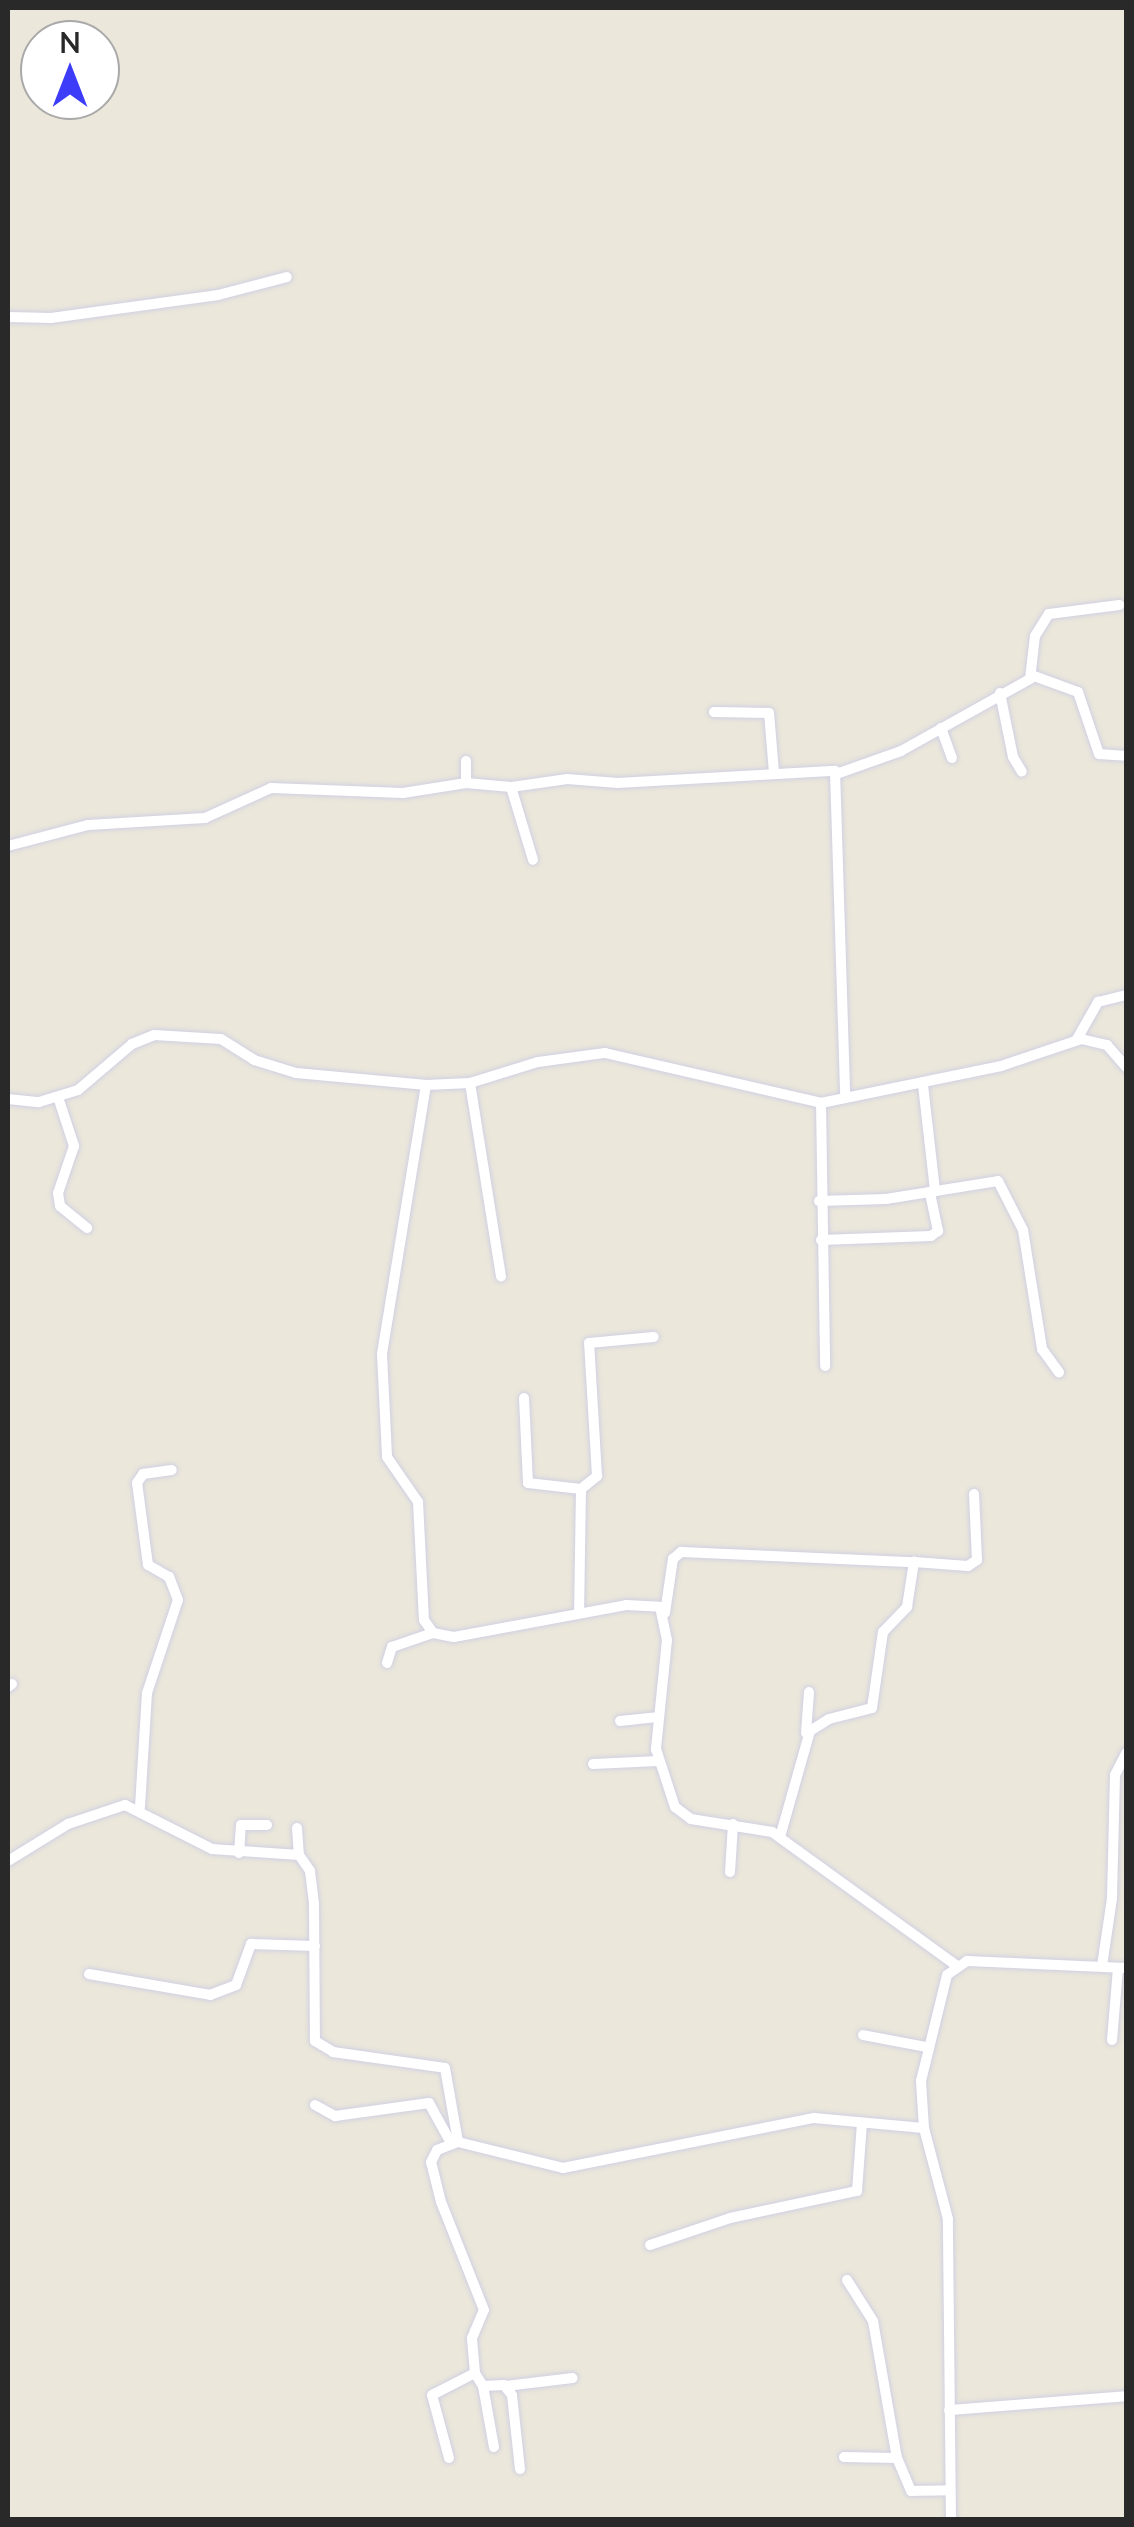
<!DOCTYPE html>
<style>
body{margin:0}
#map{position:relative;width:1134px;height:2527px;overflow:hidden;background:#ebe7db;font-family:Lato,sans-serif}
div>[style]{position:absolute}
.roads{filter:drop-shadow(0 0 2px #d0d0e2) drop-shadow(0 0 2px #d0d0e2)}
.minor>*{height:10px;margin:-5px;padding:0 5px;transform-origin:5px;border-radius:5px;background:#fff}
span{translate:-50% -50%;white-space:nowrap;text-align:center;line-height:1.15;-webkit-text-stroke:9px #fff;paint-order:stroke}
.frame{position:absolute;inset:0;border:10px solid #292929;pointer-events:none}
.north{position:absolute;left:20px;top:20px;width:100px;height:100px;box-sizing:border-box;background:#fff;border:2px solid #a9a9a9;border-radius:50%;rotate:0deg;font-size:28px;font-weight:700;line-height:40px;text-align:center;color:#292929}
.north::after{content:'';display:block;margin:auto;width:35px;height:45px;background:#3d3cf8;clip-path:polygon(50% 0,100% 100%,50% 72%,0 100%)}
</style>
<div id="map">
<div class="roads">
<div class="minor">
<i style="left:8px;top:317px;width:43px;rotate:1.3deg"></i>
<i style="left:51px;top:318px;width:169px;rotate:-7.8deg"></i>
<i style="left:218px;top:295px;width:71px;rotate:-14.6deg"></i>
<i style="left:1034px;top:676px;width:47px;rotate:20deg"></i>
<i style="left:1078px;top:692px;width:65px;rotate:71.3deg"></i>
<i style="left:1099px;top:754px;width:27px;rotate:4deg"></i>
<i style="left:1000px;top:693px;width:65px;rotate:78.5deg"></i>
<i style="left:1013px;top:757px;width:17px;rotate:59deg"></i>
<i style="left:714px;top:712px;width:55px;rotate:1deg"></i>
<i style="left:769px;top:713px;width:59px;rotate:85.2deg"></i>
<i style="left:941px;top:728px;width:32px;rotate:70deg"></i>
<i style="left:466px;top:761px;width:22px;rotate:90deg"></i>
<i style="left:839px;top:773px;width:66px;rotate:-19.5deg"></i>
<i style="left:901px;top:751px;width:148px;rotate:-29.2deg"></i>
<i style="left:1030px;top:679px;width:43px;rotate:-83.4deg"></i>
<i style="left:1035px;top:636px;width:26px;rotate:-58deg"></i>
<i style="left:1049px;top:614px;width:71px;rotate:-7.3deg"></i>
<i style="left:511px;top:787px;width:76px;rotate:73.2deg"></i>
<i style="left:8px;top:846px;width:83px;rotate:-14.7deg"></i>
<i style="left:88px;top:825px;width:117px;rotate:-3.4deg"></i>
<i style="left:205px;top:818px;width:72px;rotate:-24.4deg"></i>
<i style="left:271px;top:788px;width:132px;rotate:2.2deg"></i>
<i style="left:403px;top:793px;width:64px;rotate:-9deg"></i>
<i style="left:466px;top:783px;width:45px;rotate:5.1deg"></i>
<i style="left:511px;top:787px;width:57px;rotate:-8.1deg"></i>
<i style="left:567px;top:779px;width:51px;rotate:4.5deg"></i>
<i style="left:618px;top:783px;width:217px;rotate:-3.2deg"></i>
<i style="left:835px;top:771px;width:326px;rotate:88.2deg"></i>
<i style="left:1077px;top:1039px;width:43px;rotate:-60.4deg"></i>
<i style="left:1098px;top:1002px;width:29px;rotate:-14deg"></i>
<i style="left:470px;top:1083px;width:196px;rotate:80.9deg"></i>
<i style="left:426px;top:1085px;width:273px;rotate:99.3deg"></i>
<i style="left:382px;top:1354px;width:103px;rotate:87.2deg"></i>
<i style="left:387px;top:1457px;width:55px;rotate:55.4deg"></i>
<i style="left:418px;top:1502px;width:118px;rotate:87.1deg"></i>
<i style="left:424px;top:1620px;width:16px;rotate:55deg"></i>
<i style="left:433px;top:1633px;width:21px;rotate:11deg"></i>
<i style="left:454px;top:1637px;width:175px;rotate:-10.5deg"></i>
<i style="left:626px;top:1605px;width:34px;rotate:3deg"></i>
<i style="left:660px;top:1607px;width:34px;rotate:78deg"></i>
<i style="left:667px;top:1640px;width:110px;rotate:95.8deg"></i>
<i style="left:656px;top:1749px;width:61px;rotate:71.9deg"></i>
<i style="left:675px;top:1807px;width:20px;rotate:37deg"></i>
<i style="left:691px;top:1819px;width:82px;rotate:9.1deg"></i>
<i style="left:772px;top:1832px;width:227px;rotate:35.9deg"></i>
<i style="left:923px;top:1085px;width:107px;rotate:83.5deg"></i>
<i style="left:58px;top:1097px;width:52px;rotate:71.9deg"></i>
<i style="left:74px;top:1146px;width:50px;rotate:108.8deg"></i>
<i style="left:58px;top:1193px;width:13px;rotate:81deg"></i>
<i style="left:60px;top:1206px;width:35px;rotate:39deg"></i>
<i style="left:8px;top:1099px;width:31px;rotate:6deg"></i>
<i style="left:39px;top:1102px;width:41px;rotate:-17.1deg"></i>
<i style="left:78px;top:1090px;width:71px;rotate:-40.4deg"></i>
<i style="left:132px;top:1044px;width:24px;rotate:-22deg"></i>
<i style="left:154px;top:1035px;width:67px;rotate:3.4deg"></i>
<i style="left:221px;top:1039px;width:39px;rotate:32deg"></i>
<i style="left:254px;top:1060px;width:44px;rotate:17.2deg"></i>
<i style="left:296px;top:1073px;width:131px;rotate:5.3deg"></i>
<i style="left:426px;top:1085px;width:44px;rotate:-2.6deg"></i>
<i style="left:470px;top:1083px;width:71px;rotate:-17.2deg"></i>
<i style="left:538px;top:1062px;width:68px;rotate:-7.7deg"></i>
<i style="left:605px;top:1053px;width:222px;rotate:13deg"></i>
<i style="left:821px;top:1103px;width:184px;rotate:-11.6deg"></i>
<i style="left:1001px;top:1066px;width:84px;rotate:-18.6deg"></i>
<i style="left:1081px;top:1039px;width:27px;rotate:13deg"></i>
<i style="left:1107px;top:1045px;width:29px;rotate:49deg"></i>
<i style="left:821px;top:1103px;width:263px;rotate:89.1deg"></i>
<i style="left:819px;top:1201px;width:67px;rotate:-1.7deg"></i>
<i style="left:886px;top:1199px;width:113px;rotate:-9.1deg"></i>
<i style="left:998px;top:1181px;width:55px;rotate:63deg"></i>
<i style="left:1023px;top:1230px;width:121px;rotate:80.9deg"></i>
<i style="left:1042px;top:1349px;width:29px;rotate:54deg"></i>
<i style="left:821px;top:1240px;width:110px;rotate:-2.1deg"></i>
<i style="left:931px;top:1236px;width:9px;rotate:-36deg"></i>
<i style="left:938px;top:1231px;width:40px;rotate:-102deg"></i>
<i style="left:524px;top:1398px;width:85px;rotate:87.3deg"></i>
<i style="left:528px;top:1483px;width:53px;rotate:6.5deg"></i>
<i style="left:581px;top:1489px;width:124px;rotate:90.9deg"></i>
<i style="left:581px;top:1489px;width:21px;rotate:-39deg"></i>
<i style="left:597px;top:1476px;width:133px;rotate:-93.4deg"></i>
<i style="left:589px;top:1343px;width:65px;rotate:-5.3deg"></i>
<i style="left:665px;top:1613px;width:55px;rotate:-81.6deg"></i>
<i style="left:673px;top:1559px;width:11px;rotate:-41deg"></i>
<i style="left:681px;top:1552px;width:233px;rotate:2.5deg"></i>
<i style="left:387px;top:1663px;width:17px;rotate:-73deg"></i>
<i style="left:392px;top:1647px;width:43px;rotate:-18.9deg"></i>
<i style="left:8px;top:1687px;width:5px;rotate:-37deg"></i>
<i style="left:620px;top:1721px;width:37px;rotate:-6deg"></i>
<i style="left:806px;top:1733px;width:41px;rotate:-85.8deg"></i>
<i style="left:593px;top:1764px;width:65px;rotate:-2.6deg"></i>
<i style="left:140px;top:1807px;width:114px;rotate:-86.5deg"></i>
<i style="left:147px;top:1693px;width:98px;rotate:-71.6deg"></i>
<i style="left:178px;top:1600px;width:25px;rotate:-111deg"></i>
<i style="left:169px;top:1577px;width:24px;rotate:-150deg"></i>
<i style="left:148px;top:1565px;width:83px;rotate:-97.6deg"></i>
<i style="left:137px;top:1483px;width:11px;rotate:-56deg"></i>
<i style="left:143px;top:1474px;width:29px;rotate:-8deg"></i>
<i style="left:297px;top:1828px;width:27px;rotate:86deg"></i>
<i style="left:780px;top:1837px;width:110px;rotate:-74.2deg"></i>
<i style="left:810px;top:1731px;width:22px;rotate:-32deg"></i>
<i style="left:829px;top:1719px;width:44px;rotate:-14.3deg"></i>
<i style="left:872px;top:1708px;width:77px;rotate:-81.8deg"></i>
<i style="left:883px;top:1632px;width:35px;rotate:-46deg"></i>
<i style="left:907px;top:1607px;width:46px;rotate:-81.2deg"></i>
<i style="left:914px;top:1562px;width:54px;rotate:4.2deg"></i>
<i style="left:968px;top:1566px;width:11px;rotate:-34deg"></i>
<i style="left:977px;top:1560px;width:66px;rotate:-92.6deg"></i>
<i style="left:239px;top:1853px;width:28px;rotate:-86deg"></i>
<i style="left:241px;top:1825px;width:26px"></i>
<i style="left:8px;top:1861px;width:70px;rotate:-31.7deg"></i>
<i style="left:68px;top:1824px;width:60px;rotate:-18.4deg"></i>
<i style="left:125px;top:1805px;width:97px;rotate:26.8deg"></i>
<i style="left:212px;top:1849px;width:87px;rotate:3.9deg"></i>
<i style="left:299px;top:1855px;width:19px;rotate:55deg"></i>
<i style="left:310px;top:1871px;width:34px;rotate:83deg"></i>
<i style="left:314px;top:1905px;width:136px;rotate:89.6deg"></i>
<i style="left:315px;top:2041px;width:21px;rotate:31deg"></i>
<i style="left:333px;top:2052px;width:113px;rotate:8.1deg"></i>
<i style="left:445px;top:2068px;width:75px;rotate:80deg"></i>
<i style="left:730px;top:1872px;width:48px;rotate:-86.4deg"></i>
<i style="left:1102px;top:1966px;width:69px;rotate:-81.6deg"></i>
<i style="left:1112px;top:1898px;width:123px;rotate:-88.6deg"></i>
<i style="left:1115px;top:1775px;width:25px;rotate:-63deg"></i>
<i style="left:89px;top:1974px;width:123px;rotate:9.8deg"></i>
<i style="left:210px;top:1995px;width:28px;rotate:-21deg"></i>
<i style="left:236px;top:1985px;width:44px;rotate:-69.9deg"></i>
<i style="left:251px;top:1944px;width:64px;rotate:1.8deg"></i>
<i style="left:863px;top:2035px;width:64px;rotate:10.8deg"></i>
<i style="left:1112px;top:2040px;width:72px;rotate:-85.2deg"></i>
<i style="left:315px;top:2105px;width:23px;rotate:29deg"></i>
<i style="left:335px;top:2116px;width:95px;rotate:-7.9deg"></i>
<i style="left:429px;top:2103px;width:46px;rotate:61.2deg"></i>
<i style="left:650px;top:2245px;width:84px;rotate:-18.6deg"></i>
<i style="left:730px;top:2218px;width:130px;rotate:-12deg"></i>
<i style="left:857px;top:2191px;width:68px;rotate:-85.8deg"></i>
<i style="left:847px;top:2280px;width:49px;rotate:57.6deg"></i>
<i style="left:873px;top:2321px;width:139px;rotate:80.1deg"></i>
<i style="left:483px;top:2386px;width:62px;rotate:79.8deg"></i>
<i style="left:506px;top:2386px;width:67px;rotate:-6.8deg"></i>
<i style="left:949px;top:2410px;width:178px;rotate:-4.5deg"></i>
<i style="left:844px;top:2457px;width:53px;rotate:1.1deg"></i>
<i style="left:897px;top:2458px;width:36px;rotate:67deg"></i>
<i style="left:911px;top:2491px;width:39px;rotate:-1deg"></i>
<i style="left:449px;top:2458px;width:65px;rotate:-105.1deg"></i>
<i style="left:432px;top:2395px;width:48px;rotate:-27.1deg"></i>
<i style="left:520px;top:2469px;width:74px;rotate:-96.2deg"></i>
<i style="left:512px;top:2395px;width:13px;rotate:-129deg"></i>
<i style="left:504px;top:2385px;width:21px;rotate:177deg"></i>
<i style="left:483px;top:2386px;width:15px;rotate:-122deg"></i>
<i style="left:475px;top:2373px;width:35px;rotate:-95deg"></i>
<i style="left:472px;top:2338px;width:30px;rotate:-67deg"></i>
<i style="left:484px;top:2310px;width:116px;rotate:-111.7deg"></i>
<i style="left:441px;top:2202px;width:41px;rotate:-104deg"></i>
<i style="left:431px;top:2162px;width:13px;rotate:-63deg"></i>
<i style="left:437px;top:2150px;width:22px;rotate:-21deg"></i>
<i style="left:458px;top:2142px;width:108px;rotate:13.9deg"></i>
<i style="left:563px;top:2168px;width:256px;rotate:-11.3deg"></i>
<i style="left:814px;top:2118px;width:110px;rotate:5.2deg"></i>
<i style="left:951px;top:2520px;width:301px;rotate:-90.6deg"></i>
<i style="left:948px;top:2219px;width:94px;rotate:-104.8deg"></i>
<i style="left:924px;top:2128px;width:47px;rotate:-93.7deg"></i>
<i style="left:921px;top:2081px;width:109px;rotate:-76.2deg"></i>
<i style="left:947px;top:1975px;width:24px;rotate:-35deg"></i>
<i style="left:967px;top:1961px;width:159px;rotate:2.5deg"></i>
</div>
</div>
<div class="frame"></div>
<div class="north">N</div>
</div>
